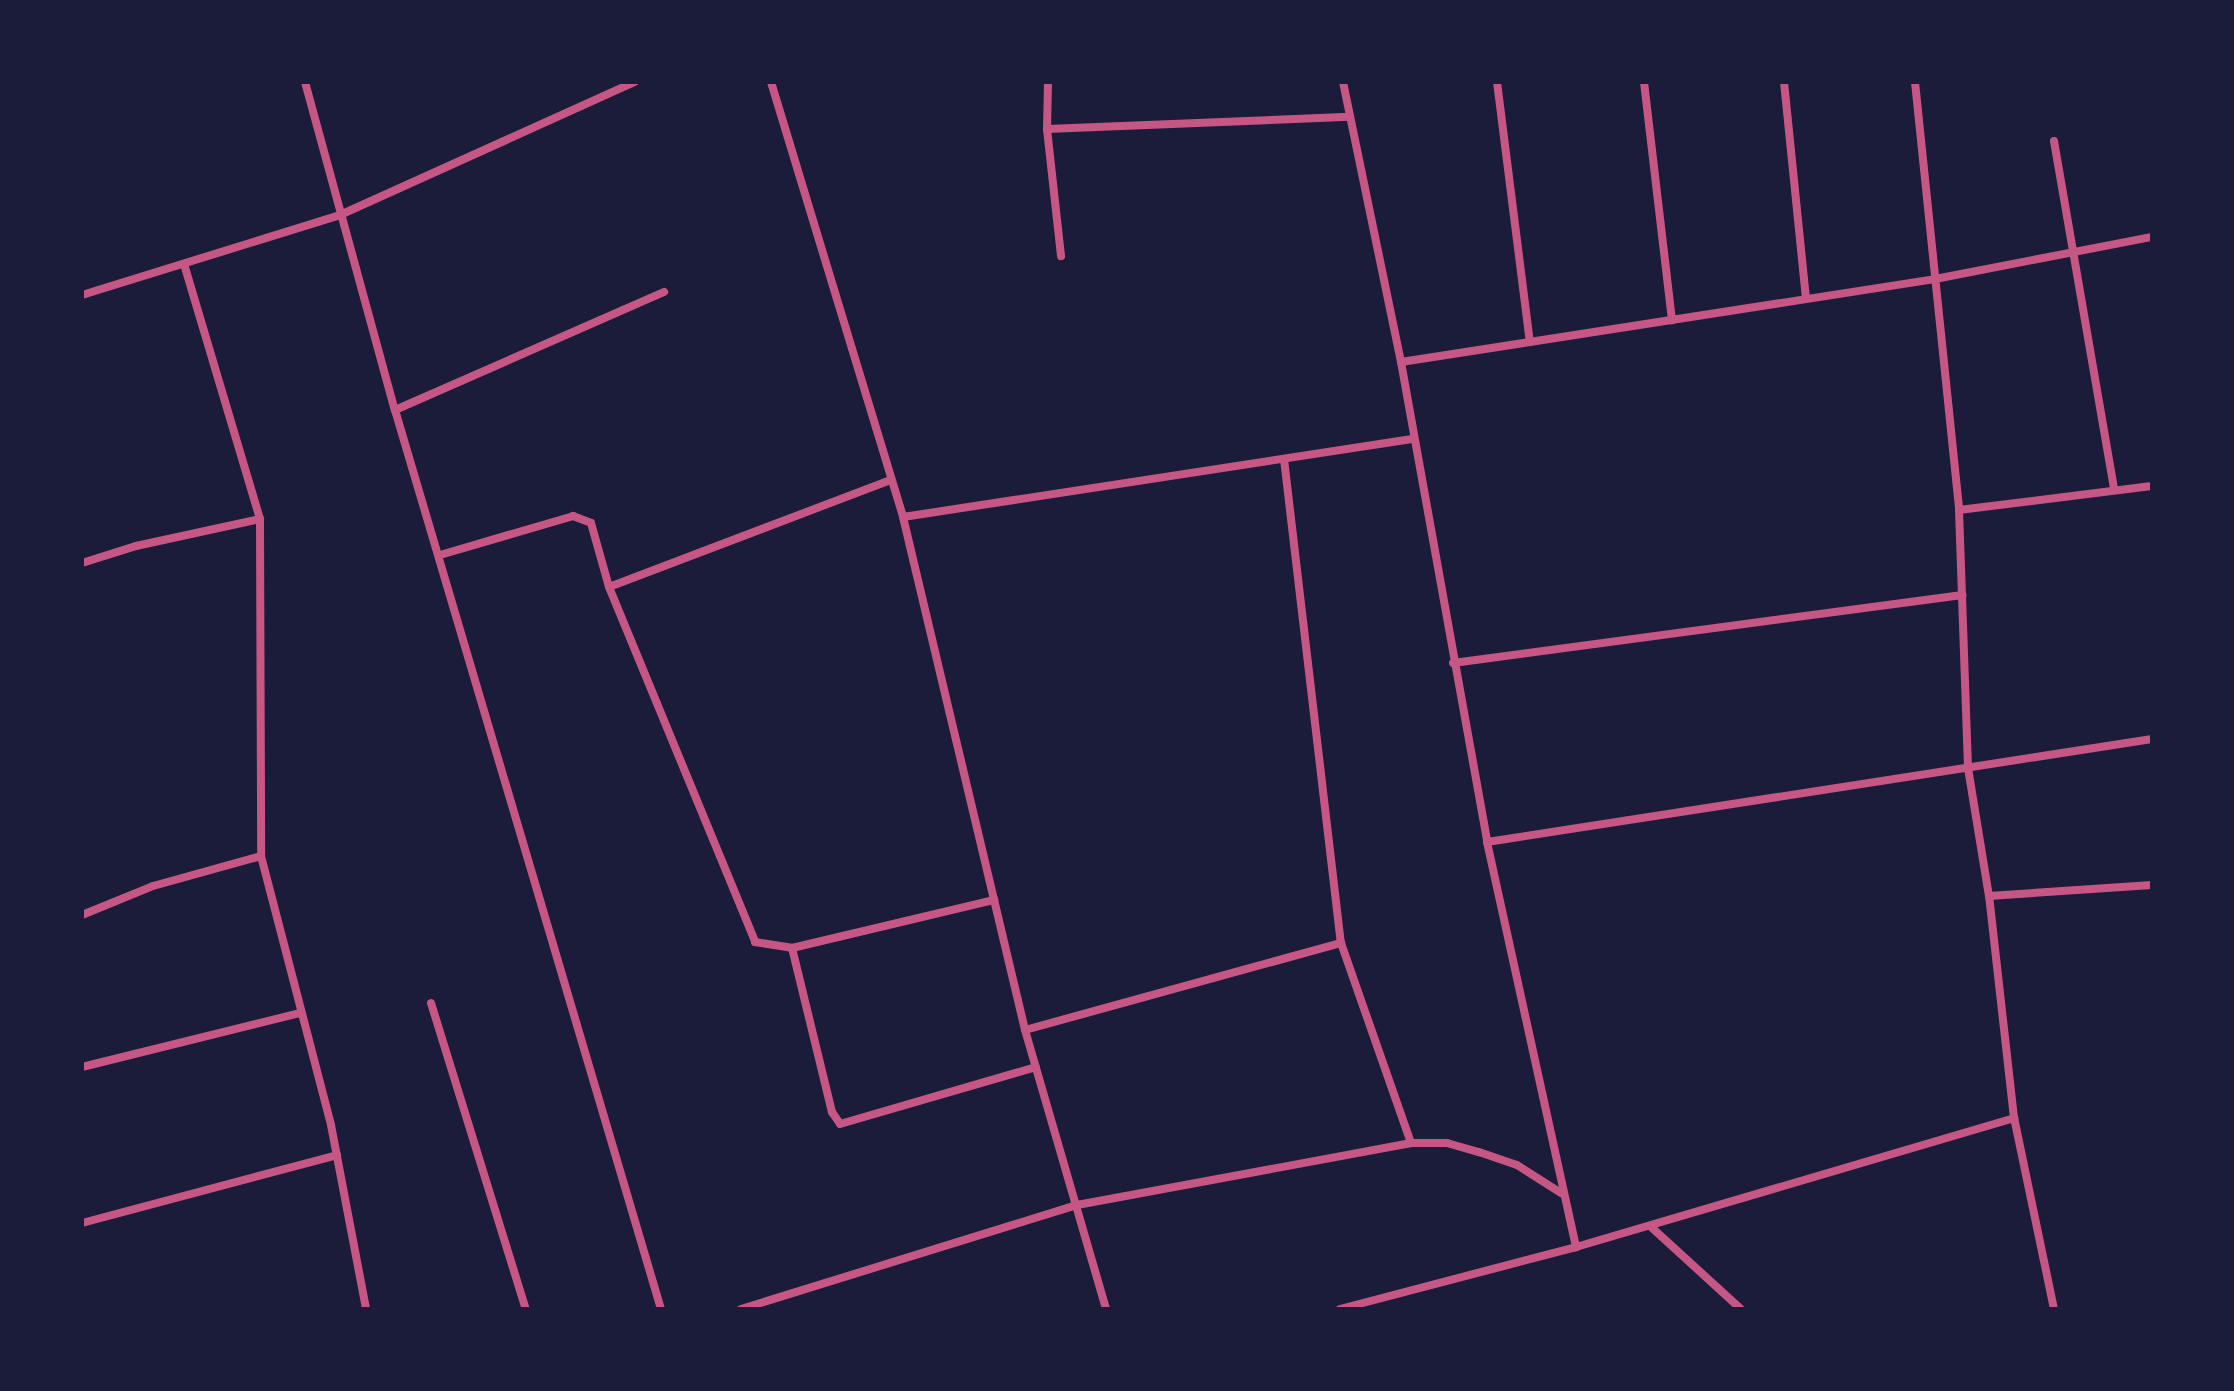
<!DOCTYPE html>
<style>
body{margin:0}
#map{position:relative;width:2234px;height:1391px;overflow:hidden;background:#1b1b3a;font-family:"Nunito Sans",sans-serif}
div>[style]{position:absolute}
.minor>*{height:8px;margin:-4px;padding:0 4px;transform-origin:4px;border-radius:4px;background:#c65784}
span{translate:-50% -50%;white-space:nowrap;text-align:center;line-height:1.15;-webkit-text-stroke:7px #1b1b3a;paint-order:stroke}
.frame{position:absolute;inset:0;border:84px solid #1b1b3a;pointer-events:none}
</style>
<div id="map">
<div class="minor">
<i style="left:305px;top:82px;width:340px;rotate:74.7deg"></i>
<i style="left:395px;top:410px;width:938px;rotate:73.52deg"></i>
<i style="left:771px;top:82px;width:455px;rotate:73.1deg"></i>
<i style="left:903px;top:517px;width:527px;rotate:76.62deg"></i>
<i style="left:1025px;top:1030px;width:291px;rotate:73.8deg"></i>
<i style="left:1048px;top:82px;width:47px;rotate:91.2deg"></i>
<i style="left:1047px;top:129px;width:128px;rotate:83.7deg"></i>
<i style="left:1343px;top:82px;width:286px;rotate:78.3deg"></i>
<i style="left:1401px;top:362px;width:488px;rotate:79.8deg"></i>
<i style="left:1487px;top:842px;width:415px;rotate:77.6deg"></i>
<i style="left:1576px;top:1247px;width:457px;rotate:-16.4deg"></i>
<i style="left:1497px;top:82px;width:262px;rotate:82.8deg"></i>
<i style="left:1644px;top:82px;width:240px;rotate:83.3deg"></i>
<i style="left:1784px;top:82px;width:218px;rotate:84.2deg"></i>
<i style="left:1915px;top:82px;width:430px;rotate:84.1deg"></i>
<i style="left:1959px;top:510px;width:258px;rotate:88deg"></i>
<i style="left:1968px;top:768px;width:130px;rotate:80.7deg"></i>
<i style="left:1047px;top:129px;width:303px;rotate:-2.3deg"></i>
<i style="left:2054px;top:141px;width:354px;rotate:80.2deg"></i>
<i style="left:184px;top:264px;width:266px;rotate:73.4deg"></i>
<i style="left:260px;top:519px;width:337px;rotate:89.8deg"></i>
<i style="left:261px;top:856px;width:278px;rotate:75.4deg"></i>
<i style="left:331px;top:1125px;width:187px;rotate:79.2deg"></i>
<i style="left:82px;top:295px;width:270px;rotate:-17.2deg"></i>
<i style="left:340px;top:215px;width:324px;rotate:-24.3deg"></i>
<i style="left:1401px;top:362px;width:540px;rotate:-8.83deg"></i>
<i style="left:1935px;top:279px;width:221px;rotate:-11deg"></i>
<i style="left:395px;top:410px;width:294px;rotate:-23.7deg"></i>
<i style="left:1284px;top:459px;width:487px;rotate:83.3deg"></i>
<i style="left:1341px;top:943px;width:212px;rotate:70.7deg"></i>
<i style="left:1959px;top:510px;width:194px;rotate:-7.1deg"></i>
<i style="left:903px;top:517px;width:515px;rotate:-8.71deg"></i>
<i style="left:440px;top:555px;width:139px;rotate:-16.3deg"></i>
<i style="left:573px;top:516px;width:19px;rotate:21deg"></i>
<i style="left:591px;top:523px;width:66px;rotate:74.3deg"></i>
<i style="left:609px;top:587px;width:384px;rotate:67.6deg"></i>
<i style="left:755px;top:942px;width:37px;rotate:9deg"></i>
<i style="left:792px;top:948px;width:208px;rotate:-13.4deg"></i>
<i style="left:82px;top:563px;width:57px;rotate:-17.5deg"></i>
<i style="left:136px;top:546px;width:127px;rotate:-12.3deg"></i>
<i style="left:609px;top:587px;width:302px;rotate:-20.8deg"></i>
<i style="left:1453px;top:663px;width:514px;rotate:-7.61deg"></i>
<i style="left:1487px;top:842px;width:673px;rotate:-8.8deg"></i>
<i style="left:82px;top:915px;width:77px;rotate:-22.2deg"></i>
<i style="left:153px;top:886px;width:112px;rotate:-15.5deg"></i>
<i style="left:792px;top:948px;width:169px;rotate:76.3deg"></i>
<i style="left:832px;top:1112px;width:14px;rotate:56deg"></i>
<i style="left:840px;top:1124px;width:204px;rotate:-16.2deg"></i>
<i style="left:431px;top:1003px;width:320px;rotate:72.8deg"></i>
<i style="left:1025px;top:1030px;width:328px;rotate:-15.4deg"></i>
<i style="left:82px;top:1067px;width:225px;rotate:-13.9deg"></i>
<i style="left:82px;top:1223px;width:264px;rotate:-14.9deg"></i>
<i style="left:1650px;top:1226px;width:123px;rotate:42.4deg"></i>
<i style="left:741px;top:1309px;width:352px;rotate:-17.2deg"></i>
<i style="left:1077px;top:1205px;width:340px;rotate:-10.5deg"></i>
<i style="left:1411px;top:1143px;width:36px"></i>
<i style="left:1447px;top:1143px;width:33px;rotate:16deg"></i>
<i style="left:1479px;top:1152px;width:40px;rotate:18.9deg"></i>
<i style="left:1517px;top:1165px;width:52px;rotate:32.5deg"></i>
<i style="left:1340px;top:1309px;width:244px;rotate:-14.7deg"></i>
<i style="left:2054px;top:1309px;width:195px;rotate:-101.8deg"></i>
<i style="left:2014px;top:1118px;width:223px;rotate:-96.4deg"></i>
<i style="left:1989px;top:896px;width:163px;rotate:-3.9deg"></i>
</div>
<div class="frame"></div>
</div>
